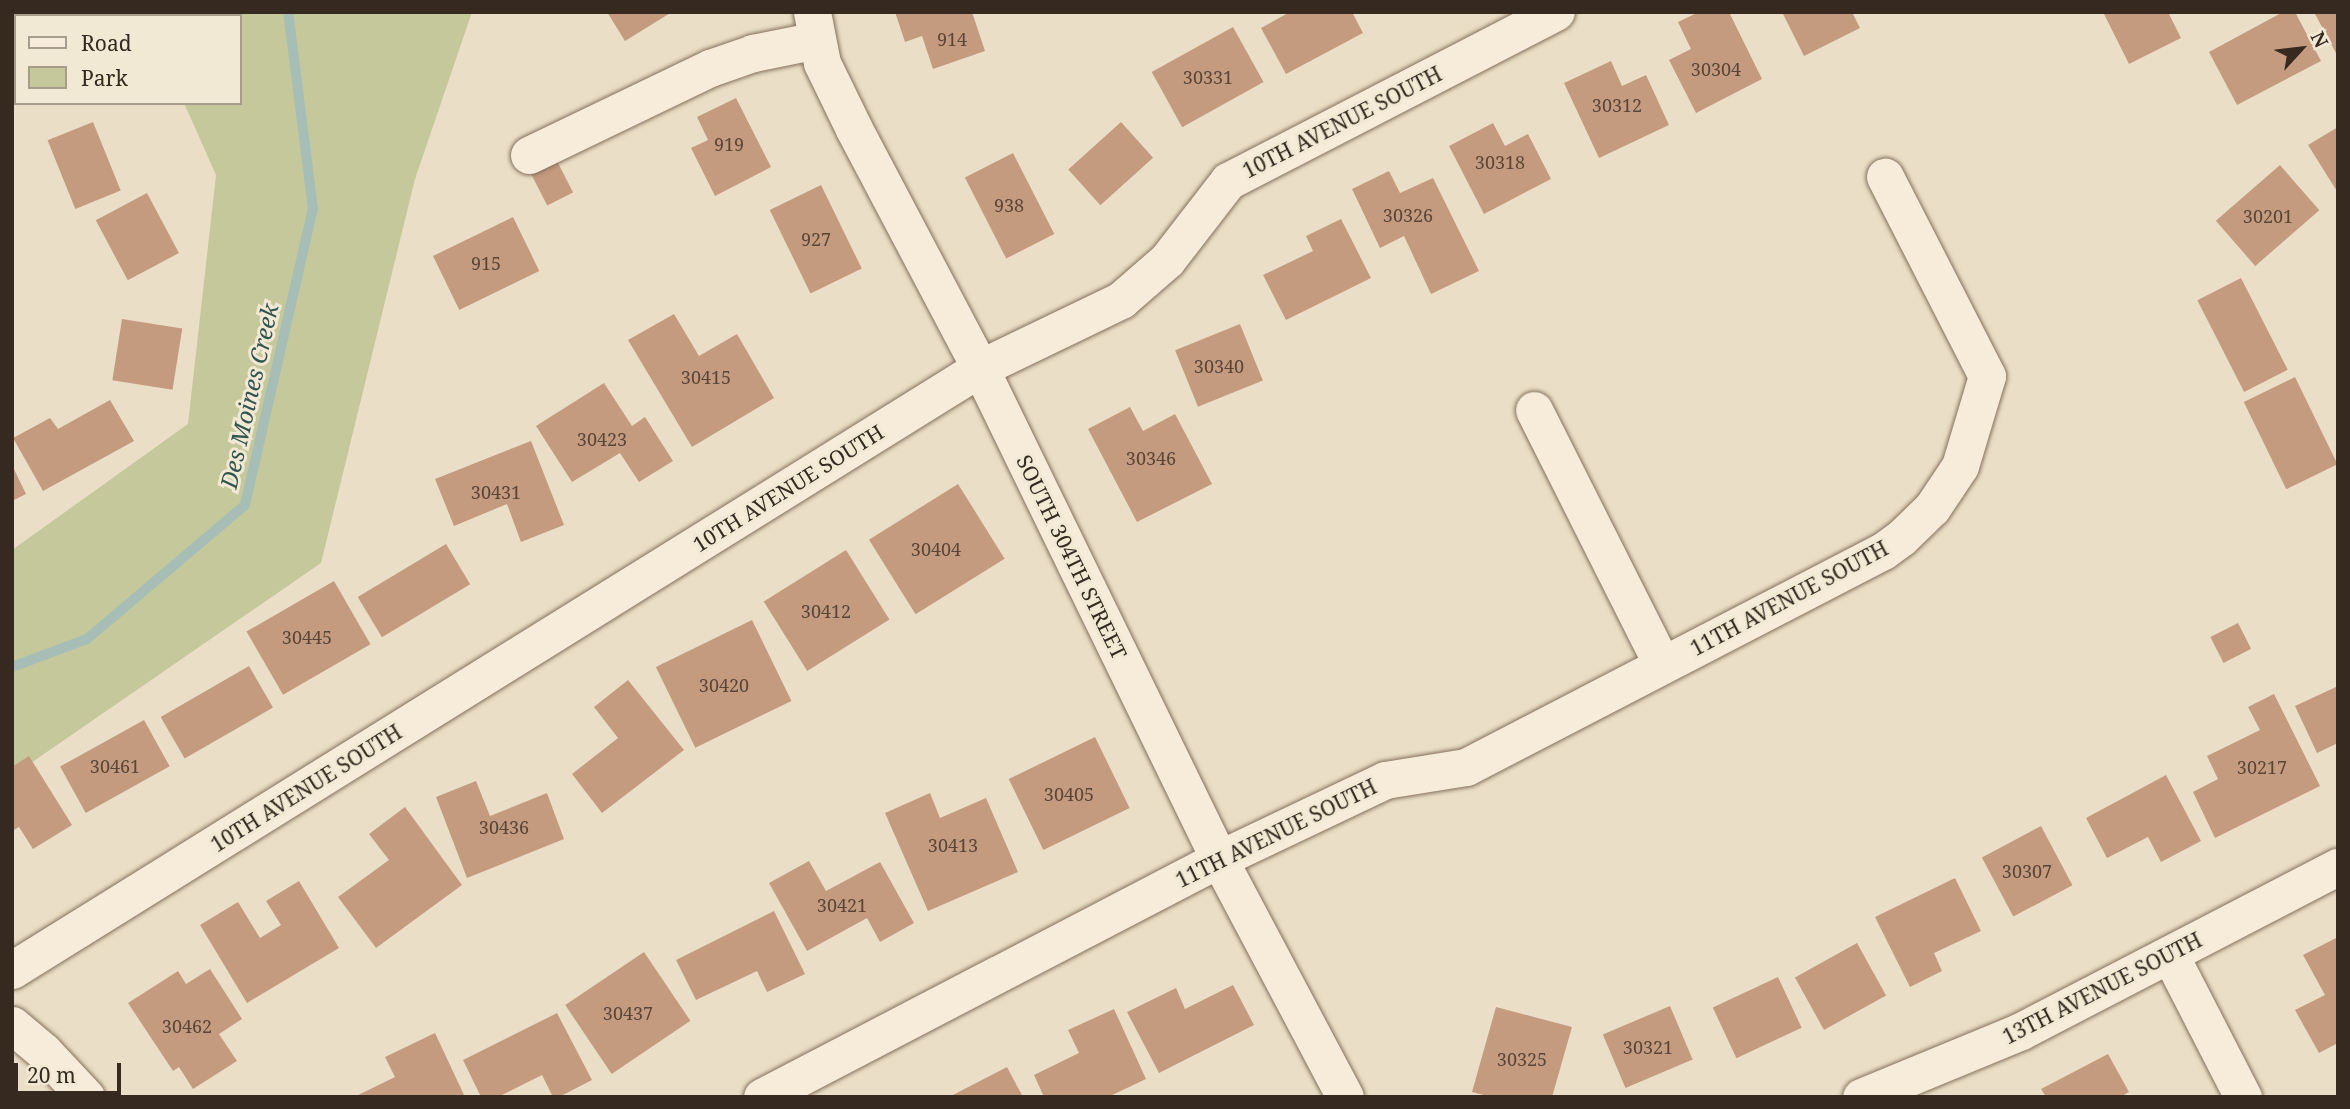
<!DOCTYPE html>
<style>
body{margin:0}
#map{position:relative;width:2350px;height:1109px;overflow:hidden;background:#eadfc6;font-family:"Noto Serif",serif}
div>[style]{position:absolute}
.green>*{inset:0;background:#c4c89b}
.stream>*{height:10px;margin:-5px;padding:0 5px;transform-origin:5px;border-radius:5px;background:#a7beb7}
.building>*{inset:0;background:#c59b80;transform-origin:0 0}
.roads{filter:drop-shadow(0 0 2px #84715e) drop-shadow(0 0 2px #84715e)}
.minor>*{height:37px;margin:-18.5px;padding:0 18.5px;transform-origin:18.5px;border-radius:18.5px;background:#f6ecd9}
span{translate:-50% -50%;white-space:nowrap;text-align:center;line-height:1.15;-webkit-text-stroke:6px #f2e9d5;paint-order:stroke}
.number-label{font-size:18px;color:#5a4638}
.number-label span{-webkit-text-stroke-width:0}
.street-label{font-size:21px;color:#362a20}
.water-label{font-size:23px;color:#315451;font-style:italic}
.frame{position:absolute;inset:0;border:14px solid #362a20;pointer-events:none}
.legend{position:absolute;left:14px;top:14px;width:228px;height:91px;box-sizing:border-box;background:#f2e9d5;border:2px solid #a79d8d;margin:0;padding:9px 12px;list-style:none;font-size:21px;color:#362a20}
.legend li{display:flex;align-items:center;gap:14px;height:35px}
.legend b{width:35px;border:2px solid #a79d8d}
.north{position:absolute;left:2266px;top:14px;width:70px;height:70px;-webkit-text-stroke:5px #f2e9d5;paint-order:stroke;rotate:63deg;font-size:19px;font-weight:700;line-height:28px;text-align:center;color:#362a20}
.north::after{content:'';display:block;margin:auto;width:24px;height:32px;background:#362a20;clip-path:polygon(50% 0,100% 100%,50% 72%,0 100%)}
.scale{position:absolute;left:14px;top:1063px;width:107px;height:32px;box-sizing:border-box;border:4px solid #362a20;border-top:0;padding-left:9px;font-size:21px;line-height:24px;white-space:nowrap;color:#362a20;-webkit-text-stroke:5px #f2e9d5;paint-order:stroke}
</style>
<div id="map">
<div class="green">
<i style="clip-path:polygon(144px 12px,472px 12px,415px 179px,321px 563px,12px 776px,12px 550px,188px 424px,216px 175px,184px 103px,240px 103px,240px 16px,146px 16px)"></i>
</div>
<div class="stream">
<i style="left:12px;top:667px;width:80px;rotate:-20.5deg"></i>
<i style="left:87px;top:639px;width:207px;rotate:-40.3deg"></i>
<i style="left:245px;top:505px;width:304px;rotate:-77.1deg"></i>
<i style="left:313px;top:209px;width:199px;rotate:-97.2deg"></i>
</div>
<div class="building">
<i style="left:63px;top:12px;width:70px;height:6px"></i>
<i style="clip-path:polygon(607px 12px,672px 12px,625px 41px)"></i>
<i style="clip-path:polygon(895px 12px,972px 12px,985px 51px,933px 69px,922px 36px,905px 42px)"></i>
<i style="clip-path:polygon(1290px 12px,1352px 12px,1363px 33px,1286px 74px,1261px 28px)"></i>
<i style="clip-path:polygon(1699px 12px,1729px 12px,1762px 79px,1696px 113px,1669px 60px,1691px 49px,1678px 22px)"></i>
<i style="clip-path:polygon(1782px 12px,1852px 12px,1860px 28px,1804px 56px)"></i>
<i style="clip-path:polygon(2103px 12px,2168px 12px,2181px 38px,2129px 64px)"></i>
<i style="clip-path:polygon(2283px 12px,2295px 12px,2321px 61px,2237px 105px,2209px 52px)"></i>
<i style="clip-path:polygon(2314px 12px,2338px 12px,2338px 57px)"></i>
<i style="left:1233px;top:27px;width:63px;height:93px;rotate:61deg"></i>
<i style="clip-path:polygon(1611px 61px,1622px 86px,1646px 75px,1669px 125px,1599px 158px,1564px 83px)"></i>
<i style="clip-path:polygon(736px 98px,771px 167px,715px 196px,691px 148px,708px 140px,697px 117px)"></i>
<i style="left:93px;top:122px;width:74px;height:49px;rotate:68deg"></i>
<i style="left:1121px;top:122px;width:48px;height:71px;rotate:48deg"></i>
<i style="clip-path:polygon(1493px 123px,1505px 146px,1528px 134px,1551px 179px,1484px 214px,1449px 146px)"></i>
<i style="clip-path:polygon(2338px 127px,2338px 193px,2308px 145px)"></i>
<i style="left:1013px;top:153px;width:91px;height:54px;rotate:63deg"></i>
<i style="left:554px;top:155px;width:42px;height:29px;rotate:63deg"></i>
<i style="left:2280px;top:165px;width:60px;height:85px;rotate:49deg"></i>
<i style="clip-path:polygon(1389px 171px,1400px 193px,1433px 178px,1479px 271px,1431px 294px,1404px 236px,1380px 248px,1352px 189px)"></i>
<i style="left:821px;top:185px;width:93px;height:57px;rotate:64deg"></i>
<i style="left:147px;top:193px;width:68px;height:58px;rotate:62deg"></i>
<i style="left:513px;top:217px;width:60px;height:89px;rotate:64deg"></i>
<i style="clip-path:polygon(1341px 219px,1371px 278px,1286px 320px,1263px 275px,1313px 251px,1306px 236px)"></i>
<i style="left:2241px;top:278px;width:103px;height:49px;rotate:63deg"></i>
<i style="clip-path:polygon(674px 314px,699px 356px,737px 334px,774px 398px,692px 447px,628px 340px)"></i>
<i style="left:122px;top:319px;width:61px;height:62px;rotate:9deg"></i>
<i style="left:1240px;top:324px;width:61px;height:70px;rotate:68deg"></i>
<i style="left:2295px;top:377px;width:97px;height:57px;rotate:64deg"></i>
<i style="clip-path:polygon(604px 383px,632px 426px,645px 417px,673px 461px,639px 482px,620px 453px,572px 482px,536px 426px)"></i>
<i style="clip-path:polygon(110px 400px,134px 441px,43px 491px,13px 438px,50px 418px,58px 429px)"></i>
<i style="clip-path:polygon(1130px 407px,1143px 431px,1175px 414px,1212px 484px,1137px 522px,1088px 429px)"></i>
<i style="clip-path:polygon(531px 441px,564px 525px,521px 542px,507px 504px,454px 526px,435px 479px)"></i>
<i style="clip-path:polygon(12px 465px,26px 494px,12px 501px)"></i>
<i style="left:958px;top:484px;width:88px;height:105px;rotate:58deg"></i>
<i style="left:446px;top:544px;width:47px;height:103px;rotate:59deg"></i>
<i style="left:846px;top:550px;width:82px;height:97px;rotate:58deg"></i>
<i style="left:334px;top:581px;width:73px;height:101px;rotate:60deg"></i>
<i style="left:752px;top:620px;width:90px;height:107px;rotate:64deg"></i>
<i style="left:2238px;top:623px;width:29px;height:31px;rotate:63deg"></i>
<i style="left:249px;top:666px;width:48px;height:102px;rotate:60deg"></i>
<i style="clip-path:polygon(628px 680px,684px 750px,602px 813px,572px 774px,618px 738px,594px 707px)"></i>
<i style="clip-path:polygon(2338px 686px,2338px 743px,2317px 753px,2295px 706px)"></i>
<i style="clip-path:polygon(2274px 694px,2320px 786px,2215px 838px,2193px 792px,2218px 779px,2207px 756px,2260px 730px,2248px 707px)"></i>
<i style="left:144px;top:720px;width:53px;height:96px;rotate:61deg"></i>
<i style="left:1095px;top:737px;width:79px;height:96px;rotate:64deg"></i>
<i style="clip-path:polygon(29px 756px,72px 825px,33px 849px,19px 827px,12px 831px,12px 767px)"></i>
<i style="clip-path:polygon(2166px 775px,2201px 841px,2161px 862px,2148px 837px,2107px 858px,2086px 818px)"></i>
<i style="clip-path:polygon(476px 781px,490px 816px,547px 793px,564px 839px,467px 878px,436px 797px)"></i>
<i style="clip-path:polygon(930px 793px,940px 818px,986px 798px,1018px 872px,928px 911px,885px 813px)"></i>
<i style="clip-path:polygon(405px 807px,462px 885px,376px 948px,338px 897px,389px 860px,369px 834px)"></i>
<i style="left:2041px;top:826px;width:67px;height:67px;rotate:62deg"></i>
<i style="clip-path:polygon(809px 861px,826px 891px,880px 862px,914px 923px,880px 942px,867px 918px,807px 951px,769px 883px)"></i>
<i style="clip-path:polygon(1955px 878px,1981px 931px,1934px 953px,1942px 971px,1910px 987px,1875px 917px)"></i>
<i style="clip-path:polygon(299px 881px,339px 948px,247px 1003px,200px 925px,238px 902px,260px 938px,281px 925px,266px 901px)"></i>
<i style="clip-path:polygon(774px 911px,805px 974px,767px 992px,757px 971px,696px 1000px,676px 960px)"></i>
<i style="clip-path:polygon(2338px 937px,2338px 1043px,2319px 1053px,2295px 1010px,2325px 995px,2303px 955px)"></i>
<i style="left:1857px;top:943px;width:60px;height:71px;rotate:61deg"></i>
<i style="left:644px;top:952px;width:83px;height:95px;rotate:56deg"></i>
<i style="clip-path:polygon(210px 969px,242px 1019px,219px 1034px,237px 1061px,193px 1089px,179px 1067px,173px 1071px,128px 1003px,178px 971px,186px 984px)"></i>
<i style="left:1778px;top:977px;width:56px;height:72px;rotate:65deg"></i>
<i style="clip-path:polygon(1233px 985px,1254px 1025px,1159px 1073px,1127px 1012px,1176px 988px,1185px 1009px)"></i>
<i style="left:1670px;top:1006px;width:58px;height:73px;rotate:67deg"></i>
<i style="clip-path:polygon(1496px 1007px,1572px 1027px,1552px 1097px,1491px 1097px,1472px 1092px)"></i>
<i style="clip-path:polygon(1114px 1009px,1146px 1079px,1108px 1097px,1044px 1097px,1034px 1075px,1079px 1053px,1068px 1030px)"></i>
<i style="clip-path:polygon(557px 1013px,592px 1080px,559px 1097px,553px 1097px,542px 1075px,498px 1097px,481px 1097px,463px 1060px)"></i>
<i style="clip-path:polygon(435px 1033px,465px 1097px,354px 1097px,395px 1077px,385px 1057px)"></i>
<i style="clip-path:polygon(2108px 1054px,2129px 1092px,2120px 1097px,2046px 1097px,2041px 1089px)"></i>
<i style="clip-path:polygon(1007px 1067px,1023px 1097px,949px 1097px)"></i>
</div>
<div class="roads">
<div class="minor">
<i style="left:812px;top:12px;width:52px;rotate:78.9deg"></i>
<i style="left:822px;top:63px;width:73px;rotate:64.1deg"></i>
<i style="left:854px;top:129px;width:270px;rotate:62.2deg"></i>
<i style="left:980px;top:368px;width:546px;rotate:64.04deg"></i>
<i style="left:1219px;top:859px;width:269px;rotate:62.1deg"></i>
<i style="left:529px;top:155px;width:201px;rotate:-25.7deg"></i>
<i style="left:710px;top:68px;width:46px;rotate:-19.2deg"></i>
<i style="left:753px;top:53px;width:65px;rotate:-11.5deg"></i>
<i style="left:1534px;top:410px;width:285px;rotate:63.3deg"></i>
<i style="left:2170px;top:955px;width:160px;rotate:62.8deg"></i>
<i style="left:12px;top:970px;width:1140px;rotate:-31.88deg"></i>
<i style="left:980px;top:368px;width:157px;rotate:-25.7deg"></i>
<i style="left:1121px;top:300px;width:61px;rotate:-41deg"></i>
<i style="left:1167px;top:260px;width:100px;rotate:-52.3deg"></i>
<i style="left:1228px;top:181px;width:369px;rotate:-27.3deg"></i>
<i style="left:12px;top:1025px;width:40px;rotate:40deg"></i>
<i style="left:43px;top:1051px;width:63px;rotate:46.9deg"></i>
<i style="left:762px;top:1097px;width:515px;rotate:-27.51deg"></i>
<i style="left:1219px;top:859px;width:184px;rotate:-25.4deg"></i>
<i style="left:1385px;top:780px;width:82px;rotate:-9.1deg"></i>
<i style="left:1466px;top:767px;width:470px;rotate:-27.4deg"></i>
<i style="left:1883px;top:551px;width:22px;rotate:-36deg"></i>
<i style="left:1901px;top:538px;width:43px;rotate:-44.1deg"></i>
<i style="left:1932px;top:508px;width:50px;rotate:-56.3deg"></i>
<i style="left:1960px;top:466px;width:94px;rotate:-73.3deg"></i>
<i style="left:1987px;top:376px;width:224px;rotate:-117.1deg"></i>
<i style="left:1861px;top:1097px;width:173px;rotate:-22.4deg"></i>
<i style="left:2021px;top:1031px;width:357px;rotate:-27.4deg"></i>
</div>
</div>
<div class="number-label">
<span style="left:952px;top:39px">914</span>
<span style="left:1716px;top:69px">30304</span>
<span style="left:1208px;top:77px">30331</span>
<span style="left:1617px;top:105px">30312</span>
<span style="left:729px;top:144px">919</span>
<span style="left:1500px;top:162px">30318</span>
<span style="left:1009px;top:205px">938</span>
<span style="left:1408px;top:215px">30326</span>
<span style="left:2268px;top:216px">30201</span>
<span style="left:816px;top:239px">927</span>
<span style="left:486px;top:263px">915</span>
<span style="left:1219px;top:366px">30340</span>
<span style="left:706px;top:377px">30415</span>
<span style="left:602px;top:439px">30423</span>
<span style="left:1151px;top:458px">30346</span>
<span style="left:496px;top:492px">30431</span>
<span style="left:936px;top:549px">30404</span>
<span style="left:826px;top:611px">30412</span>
<span style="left:307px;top:637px">30445</span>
<span style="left:724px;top:685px">30420</span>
<span style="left:115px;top:766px">30461</span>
<span style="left:2262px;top:767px">30217</span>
<span style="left:1069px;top:794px">30405</span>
<span style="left:504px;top:827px">30436</span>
<span style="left:953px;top:845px">30413</span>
<span style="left:2027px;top:871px">30307</span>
<span style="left:842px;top:905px">30421</span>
<span style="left:628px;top:1013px">30437</span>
<span style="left:187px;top:1026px">30462</span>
<span style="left:1648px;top:1047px">30321</span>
<span style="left:1522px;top:1059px">30325</span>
</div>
<div class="street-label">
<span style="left:1342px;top:122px;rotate:-27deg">10TH AVENUE SOUTH</span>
<span style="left:788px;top:488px;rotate:-32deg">10TH AVENUE SOUTH</span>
<span style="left:1072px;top:557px;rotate:64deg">SOUTH 304TH STREET</span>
<span style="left:1789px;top:598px;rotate:-28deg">11TH AVENUE SOUTH</span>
<span style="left:306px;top:788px;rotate:-32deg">10TH AVENUE SOUTH</span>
<span style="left:1276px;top:833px;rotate:-26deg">11TH AVENUE SOUTH</span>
<span style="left:2102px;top:988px;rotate:-27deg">13TH AVENUE SOUTH</span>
</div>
<div class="water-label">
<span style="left:249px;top:396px;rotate:-77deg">Des Moines Creek</span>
</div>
<div class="frame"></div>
<ul class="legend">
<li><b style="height:9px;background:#f6ecd9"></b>Road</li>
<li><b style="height:19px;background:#c4c89b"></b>Park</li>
</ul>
<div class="north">N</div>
<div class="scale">20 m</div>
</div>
